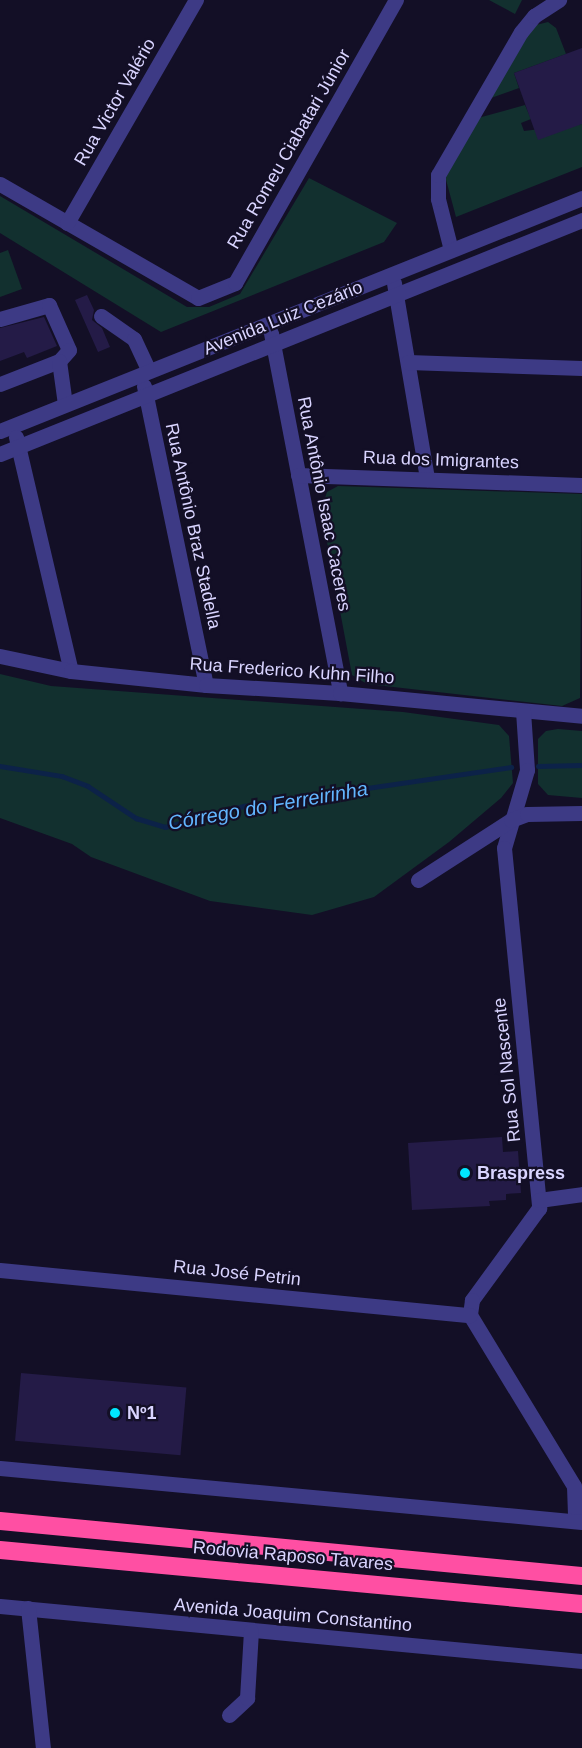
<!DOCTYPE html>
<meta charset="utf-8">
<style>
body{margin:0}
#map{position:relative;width:582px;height:1748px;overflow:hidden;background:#130f26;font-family:Arial,sans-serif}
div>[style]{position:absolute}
.green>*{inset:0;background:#12302f}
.stream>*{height:4.5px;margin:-2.25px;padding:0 2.25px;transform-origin:2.25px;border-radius:2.25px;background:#0c2248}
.building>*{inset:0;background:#241b47;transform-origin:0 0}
.minor>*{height:15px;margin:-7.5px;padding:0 7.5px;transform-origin:7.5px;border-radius:7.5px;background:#3d3a85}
.highway>*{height:18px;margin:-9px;padding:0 9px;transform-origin:9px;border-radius:9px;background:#ff4fa3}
.dots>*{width:16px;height:16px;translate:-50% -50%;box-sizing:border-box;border:3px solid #130f26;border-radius:50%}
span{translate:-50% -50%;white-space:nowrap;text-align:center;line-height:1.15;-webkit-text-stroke:4.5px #130f26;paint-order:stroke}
.street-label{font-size:18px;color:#d9d4ff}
.poi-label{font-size:18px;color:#d9d4ff;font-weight:700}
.left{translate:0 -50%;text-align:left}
.water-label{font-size:20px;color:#62b6ff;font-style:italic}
</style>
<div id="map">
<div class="green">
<i style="clip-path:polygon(489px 0,522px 0,515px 14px)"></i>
<i style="clip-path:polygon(548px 22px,556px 28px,566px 54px,514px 73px,519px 88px,491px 98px,528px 27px)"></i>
<i style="clip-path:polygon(525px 105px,531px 119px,521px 123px,524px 131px,582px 124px,582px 167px,456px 217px,445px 176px,478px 118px)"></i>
<i style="clip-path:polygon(309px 178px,397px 223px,384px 242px,161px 332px,0 233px,0 196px,187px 307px,209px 307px,240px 294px)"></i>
<i style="clip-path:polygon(8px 250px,22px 289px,0 297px,0 253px)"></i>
<i style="clip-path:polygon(338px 486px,582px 494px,580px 698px,562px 706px,367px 684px,352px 675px,321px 510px,327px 492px)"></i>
<i style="clip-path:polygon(0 674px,51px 686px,403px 712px,499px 725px,509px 736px,513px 783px,501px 798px,449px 842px,374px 897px,312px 915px,210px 901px,91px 857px,72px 844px,0 818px)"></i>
<i style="clip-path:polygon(558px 729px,582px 731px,582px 798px,548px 795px,538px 784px,538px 739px,546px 731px)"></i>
</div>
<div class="stream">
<i style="left:0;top:766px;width:63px;rotate:9.2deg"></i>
<i style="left:62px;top:776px;width:28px;rotate:21deg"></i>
<i style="left:88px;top:786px;width:58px;rotate:33.7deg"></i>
<i style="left:136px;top:818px;width:30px;rotate:17deg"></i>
<i style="left:165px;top:827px;width:82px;rotate:-14.9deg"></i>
<i style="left:244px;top:806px;width:270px;rotate:-8.3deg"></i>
<i style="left:538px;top:766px;width:44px;rotate:-1.3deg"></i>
</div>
<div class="building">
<i style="clip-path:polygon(582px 48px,582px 124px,538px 140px,514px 73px)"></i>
<i style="clip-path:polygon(87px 295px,94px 310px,92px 320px,102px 328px,110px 347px,98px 352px,75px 300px)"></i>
<i style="clip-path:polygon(44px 317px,57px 346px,27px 358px,24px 352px,0 361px,0 328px)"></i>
<i style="clip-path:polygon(502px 1137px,503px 1152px,518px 1151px,521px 1193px,506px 1194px,506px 1200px,489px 1201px,490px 1206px,412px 1210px,408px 1143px)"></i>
<i style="left:21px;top:1373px;width:166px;height:68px;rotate:5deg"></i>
</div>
<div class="minor">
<i style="left:0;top:184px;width:228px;rotate:29.9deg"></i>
<i style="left:198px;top:298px;width:40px;rotate:-22deg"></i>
<i style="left:235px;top:283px;width:326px;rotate:-60.4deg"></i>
<i style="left:67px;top:223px;width:258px;rotate:-60deg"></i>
<i style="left:451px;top:250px;width:53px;rotate:-104.3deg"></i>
<i style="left:438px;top:199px;width:24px;rotate:-90deg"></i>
<i style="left:438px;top:175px;width:165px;rotate:-59.9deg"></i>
<i style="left:521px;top:32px;width:21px;rotate:-51deg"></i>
<i style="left:534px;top:16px;width:30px;rotate:-33deg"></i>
<i style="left:394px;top:283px;width:199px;rotate:80.4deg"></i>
<i style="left:101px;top:316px;width:40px;rotate:34.9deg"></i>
<i style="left:134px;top:339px;width:35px;rotate:65deg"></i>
<i style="left:0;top:319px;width:51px;rotate:-15.9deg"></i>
<i style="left:49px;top:305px;width:49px;rotate:66deg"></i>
<i style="left:69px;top:350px;width:15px;rotate:132deg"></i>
<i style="left:59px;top:361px;width:63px;rotate:158.7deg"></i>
<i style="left:271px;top:333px;width:367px;rotate:79.1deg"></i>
<i style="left:59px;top:361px;width:43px;rotate:82.1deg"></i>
<i style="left:408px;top:362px;width:174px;rotate:2deg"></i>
<i style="left:144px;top:386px;width:305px;rotate:78.3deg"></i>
<i style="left:0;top:431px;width:627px;rotate:-21.82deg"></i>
<i style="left:16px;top:437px;width:240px;rotate:76.8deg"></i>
<i style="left:0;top:454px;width:627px;rotate:-21.9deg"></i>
<i style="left:298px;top:475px;width:284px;rotate:2deg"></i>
<i style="left:0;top:656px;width:73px;rotate:11.9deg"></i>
<i style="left:71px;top:671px;width:136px;rotate:5.9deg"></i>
<i style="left:206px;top:685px;width:134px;rotate:3.4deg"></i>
<i style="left:340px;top:693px;width:243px;rotate:5.4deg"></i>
<i style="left:523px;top:711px;width:59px;rotate:86.1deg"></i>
<i style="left:527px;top:770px;width:81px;rotate:106.4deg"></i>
<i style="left:504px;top:848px;width:362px;rotate:84.4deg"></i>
<i style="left:539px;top:1208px;width:114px;rotate:126.1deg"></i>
<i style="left:472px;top:1300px;width:15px;rotate:98deg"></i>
<i style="left:470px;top:1315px;width:200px;rotate:58.7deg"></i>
<i style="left:574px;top:1486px;width:35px;rotate:88deg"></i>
<i style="left:418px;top:880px;width:111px;rotate:-32.8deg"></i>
<i style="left:511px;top:820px;width:17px;rotate:-21deg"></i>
<i style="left:527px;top:814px;width:55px;rotate:-1deg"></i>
<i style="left:539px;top:1200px;width:43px;rotate:-7.9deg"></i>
<i style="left:0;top:1270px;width:472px;rotate:5.5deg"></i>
<i style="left:0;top:1468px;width:584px;rotate:5.3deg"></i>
<i style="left:0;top:1606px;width:585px;rotate:5.4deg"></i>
<i style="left:28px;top:1608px;width:141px;rotate:83.9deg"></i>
<i style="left:229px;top:1715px;width:25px;rotate:-43deg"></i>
<i style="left:247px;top:1698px;width:67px;rotate:-86.6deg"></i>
</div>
<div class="highway">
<i style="left:0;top:1521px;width:585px;rotate:5.4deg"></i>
<i style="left:0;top:1550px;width:584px;rotate:5.3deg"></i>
</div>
<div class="dots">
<i style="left:465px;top:1173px;background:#00e5ff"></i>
<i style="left:115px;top:1413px;background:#00e5ff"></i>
</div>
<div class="street-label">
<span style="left:115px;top:102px;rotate:-60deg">Rua Victor Valério</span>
<span style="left:289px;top:149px;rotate:-60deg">Rua Romeu Ciabatari Júnior</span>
<span style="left:283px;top:318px;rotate:-22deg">Avenida Luiz Cezário</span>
<span style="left:441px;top:460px;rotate:2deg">Rua dos Imigrantes</span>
<span style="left:324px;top:504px;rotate:79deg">Rua Antônio Isaac Caceres</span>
<span style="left:193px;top:526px;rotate:78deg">Rua Antônio Braz Stadella</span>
<span style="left:292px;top:671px;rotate:4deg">Rua Frederico Kuhn Filho</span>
<span style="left:507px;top:1070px;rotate:-96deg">Rua Sol Nascente</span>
<span style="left:237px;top:1273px;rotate:6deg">Rua José Petrin</span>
<span style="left:293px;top:1556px;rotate:5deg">Rodovia Raposo Tavares</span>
<span style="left:293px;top:1615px;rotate:5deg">Avenida Joaquim Constantino</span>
</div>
<div class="poi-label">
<span class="left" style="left:477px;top:1173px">Braspress</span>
<span class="left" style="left:127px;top:1413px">Nº1</span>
</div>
<div class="water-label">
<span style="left:268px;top:806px;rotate:-10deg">Córrego do Ferreirinha</span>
</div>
</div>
